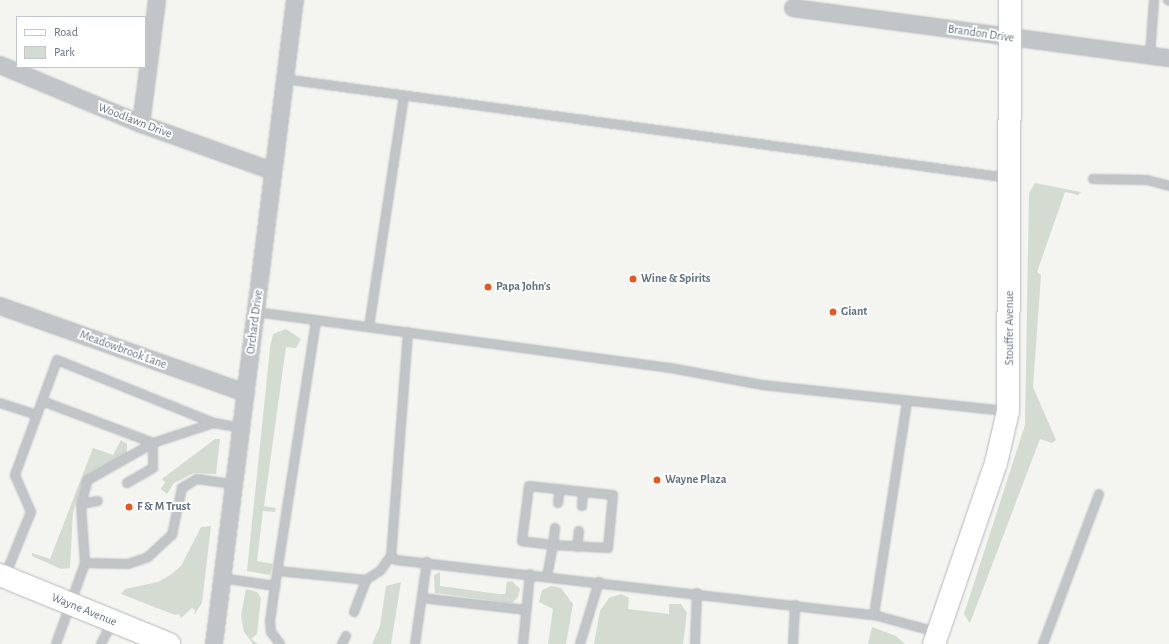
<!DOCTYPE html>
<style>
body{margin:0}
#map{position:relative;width:1169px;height:644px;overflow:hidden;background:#f4f4f0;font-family:"Alegreya Sans",sans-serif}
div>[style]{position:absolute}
.green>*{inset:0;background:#d4dbd1}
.roads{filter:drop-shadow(0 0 1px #b4b8bc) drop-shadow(0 0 1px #b4b8bc)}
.lane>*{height:8px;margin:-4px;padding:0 4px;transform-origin:4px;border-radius:4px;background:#c1c5c8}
.street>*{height:16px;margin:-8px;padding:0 8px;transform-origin:8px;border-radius:8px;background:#c1c5c8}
.secondary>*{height:22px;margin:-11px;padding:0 11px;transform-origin:11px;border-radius:11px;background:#fff}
.primary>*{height:22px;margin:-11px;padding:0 11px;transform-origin:11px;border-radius:11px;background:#fff}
.dots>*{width:11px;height:11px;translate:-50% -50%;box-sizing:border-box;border:2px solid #fff;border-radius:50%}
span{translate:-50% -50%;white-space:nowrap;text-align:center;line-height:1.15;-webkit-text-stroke:4px #fff;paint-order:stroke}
.street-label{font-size:12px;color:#637281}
.poi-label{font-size:12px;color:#637281;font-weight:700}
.left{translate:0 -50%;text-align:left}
.legend{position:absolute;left:16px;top:16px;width:130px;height:52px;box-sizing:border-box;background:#fff;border:1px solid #c1c7cd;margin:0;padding:5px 7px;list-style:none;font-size:12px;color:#637281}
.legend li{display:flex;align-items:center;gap:8px;height:20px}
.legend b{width:20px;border:1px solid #c1c7cd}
</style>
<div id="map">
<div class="green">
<i style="clip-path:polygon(1035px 183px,1081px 192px,1078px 195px,1065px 192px,1037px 272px,1041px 275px,1033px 387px,1056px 440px,1052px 443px,1040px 439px,970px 623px,964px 614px,1025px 425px,1029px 193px)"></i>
<i style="clip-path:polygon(286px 329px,301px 339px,296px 348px,286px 347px,264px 506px,276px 508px,275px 512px,263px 511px,257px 561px,273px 564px,270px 575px,247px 571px,270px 348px,273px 334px)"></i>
<i style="clip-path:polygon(215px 439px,220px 439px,216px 474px,194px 473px,174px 483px,167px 494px,161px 489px,165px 482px,162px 479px)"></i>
<i style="clip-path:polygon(121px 440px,127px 444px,127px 453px,82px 483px,80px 489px,73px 512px,70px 568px,61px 569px,32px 556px,32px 553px,50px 559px,93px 448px,113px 455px)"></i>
<i style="clip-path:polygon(211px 526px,202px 603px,194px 615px,195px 610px,192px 608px,181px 618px,179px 614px,175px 615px,121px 594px,125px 589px,158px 582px,172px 574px,181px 566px,201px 527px)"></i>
<i style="clip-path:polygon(440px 572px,440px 586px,499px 594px,505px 594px,507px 582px,512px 581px,520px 589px,518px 597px,512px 603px,435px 593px,434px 575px)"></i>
<i style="clip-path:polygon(401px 582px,391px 644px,372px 644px,380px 626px,386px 586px)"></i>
<i style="clip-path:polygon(551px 586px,561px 588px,573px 604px,566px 644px,548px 644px,553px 609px,539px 602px,542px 590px)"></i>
<i style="clip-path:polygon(246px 589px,257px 592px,261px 598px,257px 634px,251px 639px,258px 644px,253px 644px,244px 632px,241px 616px)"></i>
<i style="clip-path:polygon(621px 594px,629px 598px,628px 609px,669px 614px,669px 604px,681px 604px,687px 613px,683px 644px,594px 644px,600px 611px,609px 598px)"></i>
<i style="clip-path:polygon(872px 627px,896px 636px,905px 644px,868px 644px)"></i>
</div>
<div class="roads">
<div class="lane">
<i style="left:1168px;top:0;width:1px;rotate:45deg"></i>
<i style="left:1150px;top:55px;width:55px;rotate:-85.8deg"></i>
<i style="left:284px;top:79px;width:732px;rotate:7.78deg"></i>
<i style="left:1093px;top:179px;width:54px;rotate:1.1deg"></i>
<i style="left:1147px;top:180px;width:23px;rotate:15deg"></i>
<i style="left:256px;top:312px;width:424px;rotate:7.7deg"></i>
<i style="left:676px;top:369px;width:87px;rotate:10.5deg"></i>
<i style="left:762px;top:385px;width:245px;rotate:6.1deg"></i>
<i style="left:369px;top:327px;width:234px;rotate:-81.4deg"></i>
<i style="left:408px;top:332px;width:225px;rotate:94.3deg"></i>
<i style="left:391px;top:556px;width:6px;rotate:39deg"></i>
<i style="left:396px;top:560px;width:481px;rotate:6.6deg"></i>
<i style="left:874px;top:615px;width:64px;rotate:15.3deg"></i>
<i style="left:42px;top:401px;width:119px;rotate:20.7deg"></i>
<i style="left:153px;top:443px;width:25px;rotate:90deg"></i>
<i style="left:153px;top:468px;width:30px;rotate:150deg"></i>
<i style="left:0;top:403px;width:39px;rotate:18deg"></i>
<i style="left:558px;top:503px;width:14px;rotate:-82deg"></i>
<i style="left:81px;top:504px;width:17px;rotate:-10deg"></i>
<i style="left:582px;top:506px;width:14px;rotate:-86deg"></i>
<i style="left:577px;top:547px;width:16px;rotate:-83deg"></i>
<i style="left:85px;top:563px;width:43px;rotate:1.3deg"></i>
<i style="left:128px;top:564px;width:21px;rotate:-19deg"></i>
<i style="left:148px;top:557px;width:33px;rotate:-43deg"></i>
<i style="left:172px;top:535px;width:48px;rotate:-78deg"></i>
<i style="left:182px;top:488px;width:17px;rotate:-31deg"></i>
<i style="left:197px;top:479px;width:37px;rotate:8deg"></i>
<i style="left:278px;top:571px;width:88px;rotate:5.8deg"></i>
<i style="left:366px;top:580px;width:17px;rotate:-33deg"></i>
<i style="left:380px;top:571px;width:19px;rotate:-54deg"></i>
<i style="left:5px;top:576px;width:69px;rotate:-67.9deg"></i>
<i style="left:31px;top:512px;width:40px;rotate:-113.4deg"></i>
<i style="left:15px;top:475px;width:122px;rotate:-69.9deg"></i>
<i style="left:57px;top:360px;width:169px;rotate:21.9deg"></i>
<i style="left:547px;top:576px;width:32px;rotate:-79deg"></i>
<i style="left:553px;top:545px;width:31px;rotate:-173deg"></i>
<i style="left:522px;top:541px;width:55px;rotate:-82.7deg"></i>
<i style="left:529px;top:486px;width:84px;rotate:6.1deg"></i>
<i style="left:613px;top:495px;width:53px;rotate:95.4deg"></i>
<i style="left:608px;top:548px;width:55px;rotate:-176.9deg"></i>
<i style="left:553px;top:545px;width:17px;rotate:-83deg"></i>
<i style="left:221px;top:578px;width:55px;rotate:8.4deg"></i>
<i style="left:275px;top:586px;width:269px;rotate:-81.2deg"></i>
<i style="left:275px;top:586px;width:35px;rotate:98deg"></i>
<i style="left:270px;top:621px;width:11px;rotate:85deg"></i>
<i style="left:271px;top:632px;width:15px;rotate:53deg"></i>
<i style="left:422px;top:598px;width:105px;rotate:6.6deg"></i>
<i style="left:354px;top:612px;width:34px;rotate:-69deg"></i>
<i style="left:874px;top:615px;width:216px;rotate:-81.2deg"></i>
<i style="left:56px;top:644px;width:86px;rotate:-70.3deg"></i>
<i style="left:85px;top:563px;width:59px;rotate:-93.9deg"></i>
<i style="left:81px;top:504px;width:25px;rotate:-74deg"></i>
<i style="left:88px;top:480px;width:75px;rotate:-29.6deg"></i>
<i style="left:153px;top:443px;width:64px;rotate:-18.2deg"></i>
<i style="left:214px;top:423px;width:28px;rotate:10deg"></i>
<i style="left:101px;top:644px;width:25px;rotate:-63deg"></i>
<i style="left:342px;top:644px;width:9px;rotate:-63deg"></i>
<i style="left:415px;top:644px;width:83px;rotate:-81.7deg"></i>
<i style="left:523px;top:644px;width:70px;rotate:-84.3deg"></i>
<i style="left:580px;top:644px;width:65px;rotate:-73deg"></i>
<i style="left:695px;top:644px;width:51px;rotate:-87.8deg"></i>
<i style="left:793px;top:644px;width:39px;rotate:-87deg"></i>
<i style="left:1043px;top:644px;width:160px;rotate:-69.5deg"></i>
</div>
<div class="street">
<i style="left:793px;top:8px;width:379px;rotate:7.6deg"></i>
<i style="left:0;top:65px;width:153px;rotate:22.7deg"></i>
<i style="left:141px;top:124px;width:139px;rotate:19.7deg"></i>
<i style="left:141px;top:124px;width:125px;rotate:-82.6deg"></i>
<i style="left:0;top:306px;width:261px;rotate:19.5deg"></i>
<i style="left:214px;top:644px;width:649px;rotate:-82.83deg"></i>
</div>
<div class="secondary">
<i style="left:934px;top:644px;width:191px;rotate:-71.1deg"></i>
<i style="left:996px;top:463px;width:53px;rotate:-77deg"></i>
<i style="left:1008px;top:411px;width:411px;rotate:-89.7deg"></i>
</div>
<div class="primary">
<i style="left:0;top:575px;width:183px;rotate:22.2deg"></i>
</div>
</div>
<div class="dots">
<i style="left:633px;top:279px;background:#e35922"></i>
<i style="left:488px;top:287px;background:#e35922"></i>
<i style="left:833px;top:312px;background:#e35922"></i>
<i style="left:657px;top:480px;background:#e35922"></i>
<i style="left:129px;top:507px;background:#e35922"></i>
</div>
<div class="street-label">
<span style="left:981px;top:34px;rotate:8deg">Brandon Drive</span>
<span style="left:135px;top:121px;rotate:21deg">Woodlawn Drive</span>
<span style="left:255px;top:322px;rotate:-83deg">Orchard Drive</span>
<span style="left:1010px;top:328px;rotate:-90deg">Stouffer Avenue</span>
<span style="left:123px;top:350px;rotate:20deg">Meadowbrook Lane</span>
<span style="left:84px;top:610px;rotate:22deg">Wayne Avenue</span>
</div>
<div class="poi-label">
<span class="left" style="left:641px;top:279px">Wine &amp; Spirits</span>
<span class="left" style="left:496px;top:287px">Papa John's</span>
<span class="left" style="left:841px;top:312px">Giant</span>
<span class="left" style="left:665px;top:480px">Wayne Plaza</span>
<span class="left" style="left:137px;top:507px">F &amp; M Trust</span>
</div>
<ul class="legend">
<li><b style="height:5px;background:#fff"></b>Road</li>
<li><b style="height:11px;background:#d4dbd1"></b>Park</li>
</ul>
</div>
